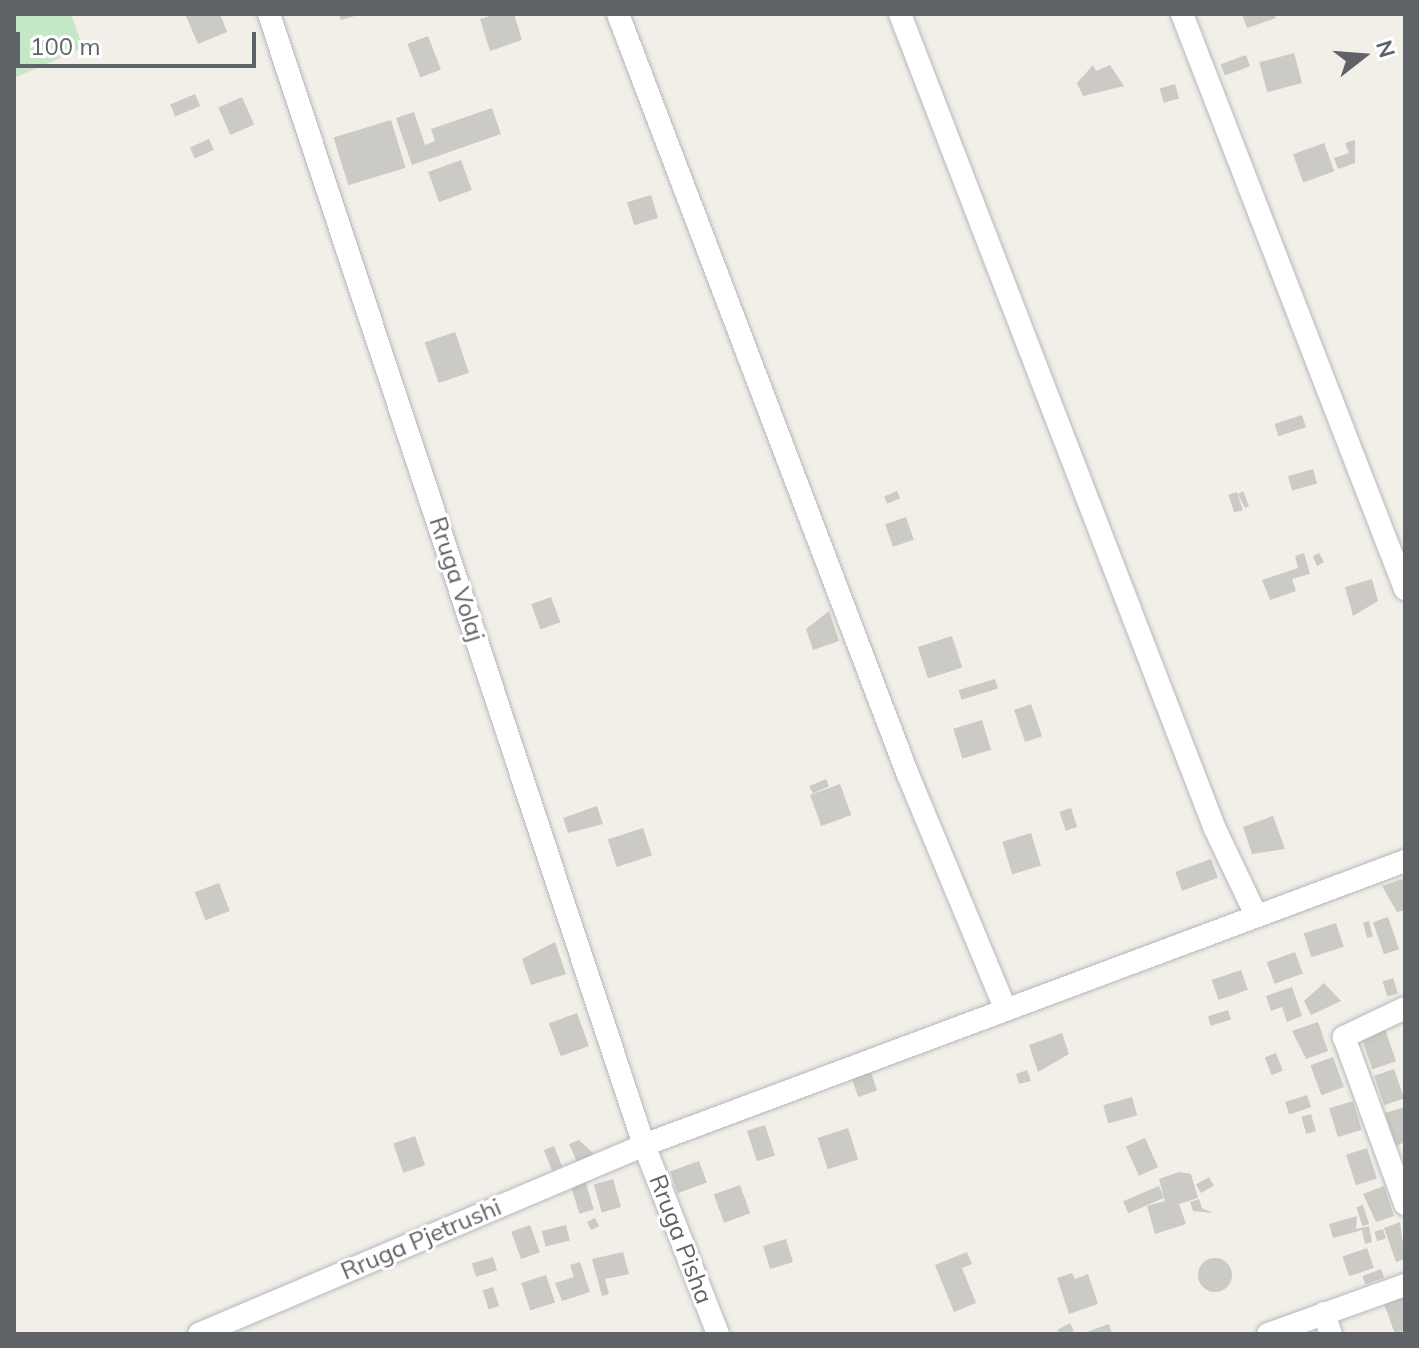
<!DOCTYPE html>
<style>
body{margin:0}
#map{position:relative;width:1419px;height:1348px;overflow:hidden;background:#f1efe8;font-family:Mulish,sans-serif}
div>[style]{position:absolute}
.green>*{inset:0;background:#c5e8c5}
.building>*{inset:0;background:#cccac5;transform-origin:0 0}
.round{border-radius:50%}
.roads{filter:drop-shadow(0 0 2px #b5b8bc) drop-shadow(0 0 2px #b5b8bc)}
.minor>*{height:22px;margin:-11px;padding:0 11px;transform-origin:11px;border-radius:11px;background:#fff}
span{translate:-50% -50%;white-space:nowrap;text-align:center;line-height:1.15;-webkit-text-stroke:6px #fff;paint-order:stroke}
.street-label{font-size:24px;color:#5f6368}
.frame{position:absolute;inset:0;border:16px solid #5f6368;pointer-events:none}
.north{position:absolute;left:1323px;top:16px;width:80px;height:80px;-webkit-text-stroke:6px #fff;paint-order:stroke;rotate:73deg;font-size:22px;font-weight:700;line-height:32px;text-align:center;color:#5f6368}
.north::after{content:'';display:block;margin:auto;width:28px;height:36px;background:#5f6368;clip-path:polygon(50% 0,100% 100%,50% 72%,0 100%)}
.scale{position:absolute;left:16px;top:32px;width:240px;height:36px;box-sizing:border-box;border:4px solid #5f6368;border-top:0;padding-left:10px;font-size:24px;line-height:28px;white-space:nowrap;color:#5f6368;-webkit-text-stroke:6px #fff;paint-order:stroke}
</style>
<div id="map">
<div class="green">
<i style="clip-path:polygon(14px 14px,71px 14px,83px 48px,14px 78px)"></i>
</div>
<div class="building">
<i style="clip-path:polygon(185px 14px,220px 14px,227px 32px,198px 44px)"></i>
<i style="clip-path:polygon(338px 14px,357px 14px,358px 15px,341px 20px)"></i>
<i style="clip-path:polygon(495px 14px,514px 14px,522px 40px,490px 51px,480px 19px)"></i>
<i style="clip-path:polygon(1242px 14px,1274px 14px,1276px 18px,1247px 28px)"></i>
<i style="left:428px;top:36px;width:36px;height:22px;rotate:69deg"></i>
<i style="left:1294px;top:53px;width:31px;height:36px;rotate:75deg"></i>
<i style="left:1246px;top:55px;width:12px;height:27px;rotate:70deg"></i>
<i style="clip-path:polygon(1093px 65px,1096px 71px,1110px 65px,1124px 86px,1083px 96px,1077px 83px)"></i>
<i style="left:1175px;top:84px;width:15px;height:16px;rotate:74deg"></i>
<i style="left:195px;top:94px;width:13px;height:27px;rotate:67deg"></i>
<i style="left:242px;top:97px;width:30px;height:26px;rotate:66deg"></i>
<i style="clip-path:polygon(492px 108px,501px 134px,412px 165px,396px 118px,414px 112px,425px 145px,435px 141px,431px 129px)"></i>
<i style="left:391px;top:120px;width:50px;height:60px;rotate:73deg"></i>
<i style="left:209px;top:139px;width:12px;height:21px;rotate:66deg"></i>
<i style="clip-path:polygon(1355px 140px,1355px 163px,1338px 169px,1334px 158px,1349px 153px,1345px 143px)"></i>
<i style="left:1324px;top:143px;width:30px;height:33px;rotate:70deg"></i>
<i style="left:461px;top:160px;width:32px;height:35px;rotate:70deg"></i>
<i style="left:651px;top:195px;width:24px;height:25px;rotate:73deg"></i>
<i style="left:455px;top:332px;width:43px;height:32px;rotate:71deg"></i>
<i style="left:1302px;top:415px;width:13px;height:29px;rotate:72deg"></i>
<i style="left:1313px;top:469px;width:15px;height:26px;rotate:74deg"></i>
<i style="left:897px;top:491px;width:8px;height:14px;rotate:67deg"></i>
<i style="clip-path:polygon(1243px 491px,1249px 506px,1245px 508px,1238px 494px)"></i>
<i style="left:1237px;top:492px;width:19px;height:9px;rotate:72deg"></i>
<i style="left:906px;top:517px;width:24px;height:22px;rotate:71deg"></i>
<i style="clip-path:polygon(1304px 553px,1310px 574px,1292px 579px,1296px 591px,1270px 600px,1262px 580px,1298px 568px,1295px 556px)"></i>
<i style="clip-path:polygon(1319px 553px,1324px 562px,1317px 566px,1313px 556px)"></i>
<i style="clip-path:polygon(1372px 579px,1378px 601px,1353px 616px,1345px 587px)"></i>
<i style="left:551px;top:597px;width:27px;height:21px;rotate:70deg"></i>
<i style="clip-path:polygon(829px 611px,839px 641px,813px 650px,806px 629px)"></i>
<i style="left:952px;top:636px;width:33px;height:36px;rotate:72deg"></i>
<i style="left:995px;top:679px;width:10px;height:38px;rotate:73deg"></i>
<i style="left:1031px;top:704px;width:34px;height:18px;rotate:71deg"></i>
<i style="left:982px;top:720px;width:31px;height:30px;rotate:73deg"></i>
<i style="left:826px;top:779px;width:8px;height:18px;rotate:67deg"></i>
<i style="left:840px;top:784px;width:33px;height:32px;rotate:70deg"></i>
<i style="clip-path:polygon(597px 806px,603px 824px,568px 833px,563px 818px)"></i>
<i style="left:1071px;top:808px;width:20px;height:12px;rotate:72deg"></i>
<i style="clip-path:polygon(1273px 816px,1285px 849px,1252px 854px,1243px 827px)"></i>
<i style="left:643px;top:828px;width:29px;height:37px;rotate:72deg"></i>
<i style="left:1031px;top:833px;width:34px;height:30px;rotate:73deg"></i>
<i style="left:1211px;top:859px;width:20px;height:38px;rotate:70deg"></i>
<i style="clip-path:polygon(1405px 878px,1405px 910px,1397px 912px,1382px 886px)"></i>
<i style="left:219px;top:883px;width:30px;height:26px;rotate:69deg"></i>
<i style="left:1388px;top:917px;width:34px;height:16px;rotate:71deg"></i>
<i style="left:1369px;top:921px;width:16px;height:6px;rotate:76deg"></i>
<i style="left:1336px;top:923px;width:25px;height:34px;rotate:72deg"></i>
<i style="clip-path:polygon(555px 942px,566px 974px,531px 985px,522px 959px)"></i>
<i style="left:1295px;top:952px;width:23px;height:30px;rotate:70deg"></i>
<i style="left:1241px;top:970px;width:21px;height:31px;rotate:71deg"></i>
<i style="left:1393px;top:978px;width:16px;height:11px;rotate:72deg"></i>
<i style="clip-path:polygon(1324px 983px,1341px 1001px,1311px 1015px,1304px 1001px)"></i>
<i style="clip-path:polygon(1292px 987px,1302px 1016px,1287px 1022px,1282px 1007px,1271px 1011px,1266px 996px)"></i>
<i style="left:1228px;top:1010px;width:10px;height:21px;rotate:73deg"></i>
<i style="left:577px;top:1013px;width:35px;height:30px;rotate:70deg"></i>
<i style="clip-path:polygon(1318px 1022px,1328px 1051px,1306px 1059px,1292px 1031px)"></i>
<i style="left:1385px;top:1029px;width:34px;height:25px;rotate:71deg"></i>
<i style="clip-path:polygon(1062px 1033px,1069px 1054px,1038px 1072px,1029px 1045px)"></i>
<i style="left:1276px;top:1053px;width:19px;height:12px;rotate:69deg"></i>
<i style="left:1333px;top:1057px;width:32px;height:24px;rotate:70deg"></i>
<i style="left:868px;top:1064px;width:28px;height:20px;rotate:71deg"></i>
<i style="left:1394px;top:1069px;width:31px;height:21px;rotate:71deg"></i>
<i style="clip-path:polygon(1027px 1070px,1031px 1081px,1019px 1084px,1016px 1074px)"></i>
<i style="left:1307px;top:1095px;width:13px;height:23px;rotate:72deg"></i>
<i style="left:1132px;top:1097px;width:19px;height:30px;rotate:74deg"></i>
<i style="left:1353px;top:1101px;width:30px;height:25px;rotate:73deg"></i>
<i style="clip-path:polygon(1405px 1107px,1405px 1142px,1396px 1146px,1385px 1113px)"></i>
<i style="left:1311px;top:1114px;width:18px;height:10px;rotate:74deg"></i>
<i style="left:765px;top:1125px;width:32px;height:19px;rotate:72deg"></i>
<i style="left:848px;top:1128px;width:33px;height:32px;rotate:72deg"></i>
<i style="left:415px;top:1136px;width:31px;height:23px;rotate:71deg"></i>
<i style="left:1145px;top:1138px;width:32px;height:21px;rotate:66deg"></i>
<i style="clip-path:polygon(579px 1140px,594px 1154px,577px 1162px,569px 1144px)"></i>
<i style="left:554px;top:1146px;width:22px;height:11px;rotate:68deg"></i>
<i style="left:1367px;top:1148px;width:32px;height:22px;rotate:72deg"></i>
<i style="left:699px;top:1161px;width:23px;height:31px;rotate:70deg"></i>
<i style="clip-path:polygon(1179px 1172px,1191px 1174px,1198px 1198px,1179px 1204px,1186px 1224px,1155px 1234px,1147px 1206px,1165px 1201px,1159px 1179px)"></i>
<i style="left:583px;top:1174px;width:37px;height:15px;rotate:73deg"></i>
<i style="left:1209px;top:1177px;width:10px;height:15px;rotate:61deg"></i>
<i style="left:613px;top:1179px;width:29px;height:20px;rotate:74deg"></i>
<i style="left:740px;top:1185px;width:30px;height:28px;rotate:70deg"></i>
<i style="left:1159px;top:1186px;width:13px;height:39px;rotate:67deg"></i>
<i style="clip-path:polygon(1384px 1186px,1394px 1216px,1376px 1222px,1363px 1194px)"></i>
<i style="clip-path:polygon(1199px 1199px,1202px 1208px,1213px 1213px,1193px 1211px,1190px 1202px)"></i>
<i style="left:1363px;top:1205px;width:20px;height:7px;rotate:72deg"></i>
<i style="clip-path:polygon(1357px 1216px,1356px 1229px,1369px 1226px,1372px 1242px,1365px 1244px,1362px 1230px,1333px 1238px,1329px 1224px)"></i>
<i style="left:595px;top:1218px;width:9px;height:9px;rotate:63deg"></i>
<i style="clip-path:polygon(1400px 1222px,1405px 1259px,1396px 1262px,1384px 1228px)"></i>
<i style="left:530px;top:1225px;width:29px;height:20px;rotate:70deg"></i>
<i style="left:566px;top:1225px;width:16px;height:25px;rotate:76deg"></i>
<i style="left:1383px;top:1229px;width:10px;height:9px;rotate:73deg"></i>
<i style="left:786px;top:1239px;width:24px;height:24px;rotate:73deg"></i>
<i style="left:1367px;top:1248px;width:21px;height:26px;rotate:71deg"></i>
<i style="clip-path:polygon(623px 1252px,629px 1274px,605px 1279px,609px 1294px,602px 1296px,592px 1259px)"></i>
<i style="clip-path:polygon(967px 1252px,972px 1264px,962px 1268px,976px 1303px,954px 1312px,935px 1265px)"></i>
<i style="left:493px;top:1257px;width:14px;height:22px;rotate:73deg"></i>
<i class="round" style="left:1198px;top:1258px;width:34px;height:34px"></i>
<i style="clip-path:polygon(580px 1262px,590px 1292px,562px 1301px,555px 1283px,574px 1277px,570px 1265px)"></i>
<i style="left:1381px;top:1269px;width:9px;height:20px;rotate:69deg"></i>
<i style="clip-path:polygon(1072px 1273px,1075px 1279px,1088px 1274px,1098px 1304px,1069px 1314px,1057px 1278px)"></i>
<i style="left:546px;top:1275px;width:29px;height:26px;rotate:72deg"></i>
<i style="left:493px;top:1287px;width:20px;height:11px;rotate:72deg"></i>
<i style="clip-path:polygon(1405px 1293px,1405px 1330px,1395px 1334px,1383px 1301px)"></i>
<i style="clip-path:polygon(1070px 1323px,1074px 1331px,1060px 1334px,1057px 1330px)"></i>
<i style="clip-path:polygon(1109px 1324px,1112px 1334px,1081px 1334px)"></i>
</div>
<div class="roads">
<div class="minor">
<i style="left:269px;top:14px;width:1192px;rotate:71.66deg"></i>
<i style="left:644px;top:1145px;width:203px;rotate:68.6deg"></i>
<i style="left:618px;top:14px;width:814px;rotate:69.14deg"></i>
<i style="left:908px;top:775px;width:252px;rotate:67.4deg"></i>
<i style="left:900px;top:14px;width:874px;rotate:68.87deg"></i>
<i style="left:1215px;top:829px;width:95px;rotate:64.5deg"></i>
<i style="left:1182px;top:14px;width:617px;rotate:68.8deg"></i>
<i style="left:1405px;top:1008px;width:68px;rotate:154.6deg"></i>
<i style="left:1344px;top:1037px;width:178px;rotate:69.9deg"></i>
<i style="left:1324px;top:1313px;width:22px;rotate:72deg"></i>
<i style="left:199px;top:1334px;width:483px;rotate:-23deg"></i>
<i style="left:644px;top:1145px;width:812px;rotate:-20.47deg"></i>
<i style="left:1268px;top:1334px;width:145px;rotate:-19.7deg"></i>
</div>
</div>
<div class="street-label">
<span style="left:457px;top:579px;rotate:72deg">Rruga Volaj</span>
<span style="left:421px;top:1239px;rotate:-23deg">Rruga Pjetrushi</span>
<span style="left:681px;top:1239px;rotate:69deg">Rruga Pisha</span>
</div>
<div class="frame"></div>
<div class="north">N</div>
<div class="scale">100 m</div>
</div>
